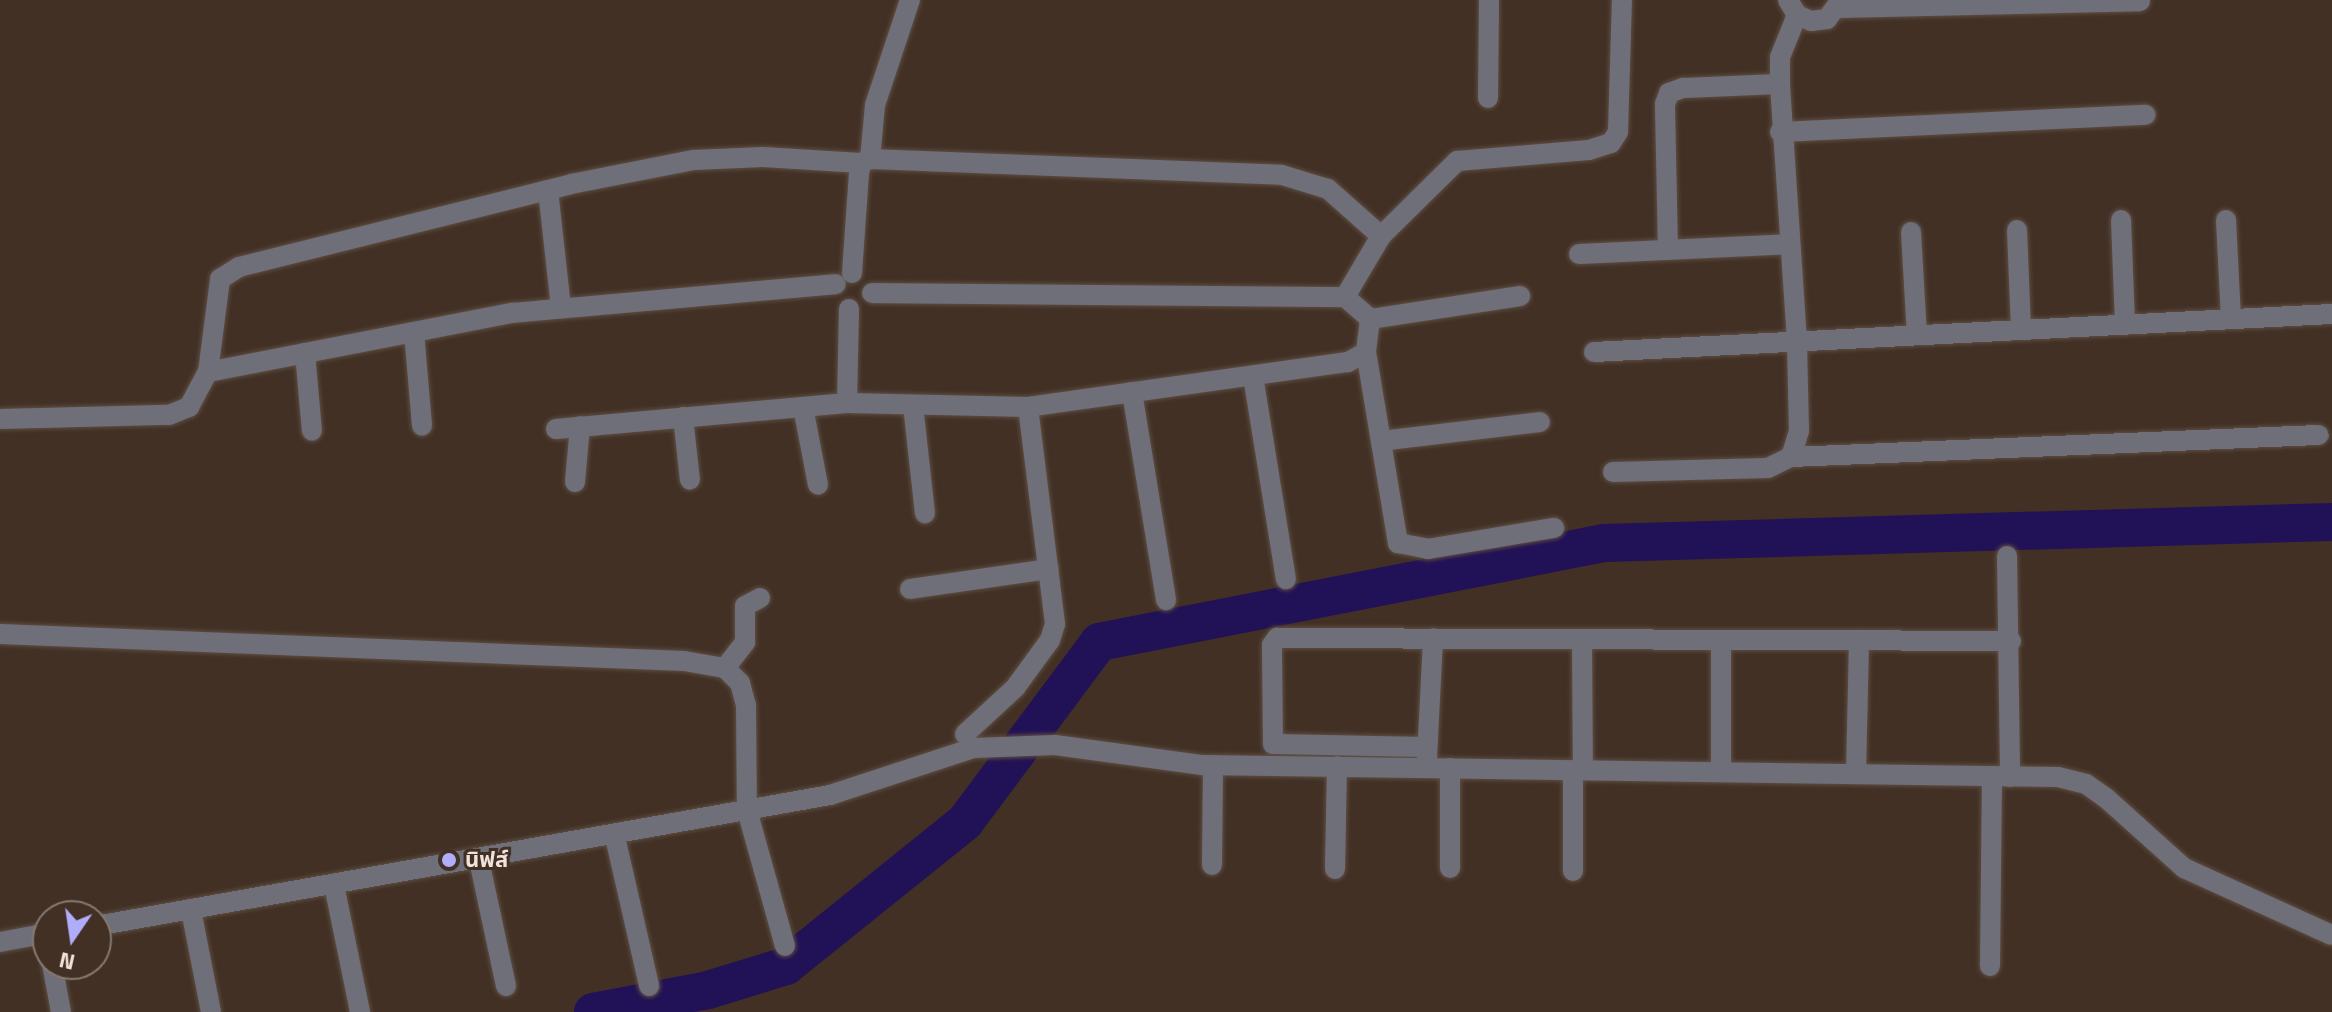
<!DOCTYPE html>
<meta charset="utf-8">
<style>
body{margin:0}
#map{position:relative;width:2332px;height:1012px;overflow:hidden;background:#423025;font-family:"Titillium Web","Noto Sans Thai",sans-serif}
div>[style]{position:absolute}
.river>*{height:38px;margin:-19px;padding:0 19px;transform-origin:19px;border-radius:19px;background:#211156}
.roads{filter:drop-shadow(0 0 2px #5e4d42) drop-shadow(0 0 2px #5e4d42)}
.minor>*{height:20px;margin:-10px;padding:0 10px;transform-origin:10px;border-radius:10px;background:#6f6f79}
.dots>*{width:22px;height:22px;translate:-50% -50%;box-sizing:border-box;border:4px solid #423025;border-radius:50%}
span{translate:-50% -50%;white-space:nowrap;text-align:center;line-height:1.15;-webkit-text-stroke:6px #423025;paint-order:stroke}
.poi-label{font-size:22px;color:#efe3dc;font-weight:700}
.left{translate:0 -50%;text-align:left}
.north{position:absolute;left:32px;top:900px;width:80px;height:80px;box-sizing:border-box;background:#423025;border:2px solid #87786e;border-radius:50%;rotate:193deg;font-size:22px;font-weight:700;line-height:32px;text-align:center;color:#efe3dc}
.north::after{content:'';display:block;margin:auto;width:28px;height:36px;background:#b0aefa;clip-path:polygon(50% 0,100% 100%,50% 72%,0 100%)}
</style>
<div id="map">
<div class="river">
<i style="left:593px;top:1012px;width:117px;rotate:-10.8deg"></i>
<i style="left:708px;top:990px;width:82px;rotate:-17.1deg"></i>
<i style="left:786px;top:966px;width:230px;rotate:-38.8deg"></i>
<i style="left:965px;top:822px;width:224px;rotate:-53.3deg"></i>
<i style="left:1099px;top:642px;width:515px;rotate:-11.09deg"></i>
<i style="left:1604px;top:543px;width:728px;rotate:-1.65deg"></i>
</div>
<div class="roads">
<div class="minor">
<i style="left:1788px;top:0;width:17px;rotate:59deg"></i>
<i style="left:1797px;top:15px;width:15px;rotate:23deg"></i>
<i style="left:1811px;top:21px;width:16px;rotate:-7deg"></i>
<i style="left:1827px;top:19px;width:24px;rotate:-54deg"></i>
<i style="left:1839px;top:8px;width:301px;rotate:-1.3deg"></i>
<i style="left:1488px;top:98px;width:98px;rotate:-89.4deg"></i>
<i style="left:1780px;top:132px;width:366px;rotate:-2.7deg"></i>
<i style="left:870px;top:159px;width:54px;rotate:-84.7deg"></i>
<i style="left:875px;top:105px;width:111px;rotate:-71.6deg"></i>
<i style="left:548px;top:190px;width:119px;rotate:83.7deg"></i>
<i style="left:2121px;top:220px;width:105px;rotate:87.8deg"></i>
<i style="left:2226px;top:220px;width:99px;rotate:87.1deg"></i>
<i style="left:2017px;top:230px;width:100px;rotate:87.7deg"></i>
<i style="left:1911px;top:232px;width:103px;rotate:86.7deg"></i>
<i style="left:1668px;top:250px;width:146px;rotate:-91.2deg"></i>
<i style="left:1665px;top:104px;width:12px;rotate:-70deg"></i>
<i style="left:1669px;top:93px;width:15px;rotate:-20deg"></i>
<i style="left:1683px;top:88px;width:97px;rotate:-2.4deg"></i>
<i style="left:1579px;top:254px;width:210px;rotate:-2.7deg"></i>
<i style="left:852px;top:273px;width:99px;rotate:-86deg"></i>
<i style="left:859px;top:174px;width:11px;rotate:-80deg"></i>
<i style="left:861px;top:163px;width:10px;rotate:-24deg"></i>
<i style="left:870px;top:159px;width:412px;rotate:2.2deg"></i>
<i style="left:1282px;top:175px;width:48px;rotate:16.9deg"></i>
<i style="left:1328px;top:189px;width:71px;rotate:41.6deg"></i>
<i style="left:872px;top:293px;width:473px;rotate:0.5deg"></i>
<i style="left:1345px;top:297px;width:33px;rotate:41deg"></i>
<i style="left:1370px;top:319px;width:33px;rotate:97deg"></i>
<i style="left:1366px;top:352px;width:21px;rotate:151deg"></i>
<i style="left:1348px;top:362px;width:323px;rotate:172deg"></i>
<i style="left:1345px;top:297px;width:71px;rotate:-59.5deg"></i>
<i style="left:1381px;top:236px;width:107px;rotate:-44.6deg"></i>
<i style="left:1457px;top:161px;width:132px;rotate:-4.8deg"></i>
<i style="left:1589px;top:150px;width:23px;rotate:-18deg"></i>
<i style="left:1611px;top:143px;width:13px;rotate:-58deg"></i>
<i style="left:1618px;top:132px;width:132px;rotate:-88.3deg"></i>
<i style="left:849px;top:309px;width:94px;rotate:91.2deg"></i>
<i style="left:847px;top:403px;width:181px;rotate:1.3deg"></i>
<i style="left:1028px;top:407px;width:219px;rotate:82.9deg"></i>
<i style="left:1055px;top:624px;width:17px;rotate:107deg"></i>
<i style="left:1050px;top:640px;width:59px;rotate:126.1deg"></i>
<i style="left:1015px;top:688px;width:68px;rotate:137.4deg"></i>
<i style="left:1370px;top:319px;width:152px;rotate:-8.7deg"></i>
<i style="left:414px;top:332px;width:94px;rotate:85.1deg"></i>
<i style="left:1366px;top:352px;width:194px;rotate:80.5deg"></i>
<i style="left:1398px;top:543px;width:31px;rotate:11deg"></i>
<i style="left:1428px;top:549px;width:128px;rotate:-9.5deg"></i>
<i style="left:1594px;top:352px;width:739px;rotate:-2.95deg"></i>
<i style="left:305px;top:353px;width:78px;rotate:84.9deg"></i>
<i style="left:208px;top:372px;width:94px;rotate:-82.6deg"></i>
<i style="left:220px;top:279px;width:22px;rotate:-32deg"></i>
<i style="left:239px;top:267px;width:342px;rotate:-14deg"></i>
<i style="left:571px;top:184px;width:124px;rotate:-11.1deg"></i>
<i style="left:693px;top:160px;width:70px;rotate:-2.5deg"></i>
<i style="left:763px;top:157px;width:98px;rotate:3.5deg"></i>
<i style="left:1253px;top:376px;width:206px;rotate:80.8deg"></i>
<i style="left:1132px;top:392px;width:211px;rotate:80.7deg"></i>
<i style="left:913px;top:405px;width:109px;rotate:83.7deg"></i>
<i style="left:803px;top:407px;width:79px;rotate:79.1deg"></i>
<i style="left:683px;top:417px;width:63px;rotate:83.7deg"></i>
<i style="left:0;top:419px;width:169px;rotate:-1.4deg"></i>
<i style="left:169px;top:415px;width:22px;rotate:-22deg"></i>
<i style="left:189px;top:407px;width:40px;rotate:-62deg"></i>
<i style="left:208px;top:372px;width:310px;rotate:-11deg"></i>
<i style="left:512px;top:313px;width:325px;rotate:-5.1deg"></i>
<i style="left:556px;top:429px;width:292px;rotate:-5.1deg"></i>
<i style="left:1381px;top:441px;width:160px;rotate:-6.8deg"></i>
<i style="left:1791px;top:457px;width:528px;rotate:-2.39deg"></i>
<i style="left:1613px;top:472px;width:155px;rotate:-1.5deg"></i>
<i style="left:1768px;top:468px;width:25px;rotate:-26deg"></i>
<i style="left:1791px;top:457px;width:27px;rotate:-73deg"></i>
<i style="left:1799px;top:431px;width:90px;rotate:-91.3deg"></i>
<i style="left:1797px;top:341px;width:258px;rotate:-93.8deg"></i>
<i style="left:1780px;top:84px;width:27px;rotate:-90deg"></i>
<i style="left:1780px;top:57px;width:45px;rotate:-68deg"></i>
<i style="left:575px;top:482px;width:56px;rotate:-84.9deg"></i>
<i style="left:2007px;top:556px;width:221px;rotate:89.2deg"></i>
<i style="left:910px;top:589px;width:140px;rotate:-8.2deg"></i>
<i style="left:0;top:634px;width:685px;rotate:2.26deg"></i>
<i style="left:684px;top:661px;width:42px;rotate:9.7deg"></i>
<i style="left:725px;top:668px;width:21px;rotate:45deg"></i>
<i style="left:740px;top:683px;width:23px;rotate:75deg"></i>
<i style="left:746px;top:705px;width:105px;rotate:89.5deg"></i>
<i style="left:747px;top:810px;width:141px;rotate:74.4deg"></i>
<i style="left:1582px;top:639px;width:131px;rotate:89.6deg"></i>
<i style="left:1721px;top:640px;width:132px;rotate:90deg"></i>
<i style="left:725px;top:668px;width:33px;rotate:-52deg"></i>
<i style="left:745px;top:642px;width:36px;rotate:-90deg"></i>
<i style="left:745px;top:606px;width:17px;rotate:-28deg"></i>
<i style="left:1427px;top:747px;width:154px;rotate:-178.9deg"></i>
<i style="left:1273px;top:744px;width:99px;rotate:-90.6deg"></i>
<i style="left:1272px;top:645px;width:9px;rotate:-54deg"></i>
<i style="left:1277px;top:638px;width:734px;rotate:0.23deg"></i>
<i style="left:1427px;top:758px;width:120px;rotate:-87.1deg"></i>
<i style="left:1573px;top:770px;width:101px;rotate:90deg"></i>
<i style="left:1856px;top:774px;width:134px;rotate:-88.7deg"></i>
<i style="left:615px;top:837px;width:153px;rotate:77.1deg"></i>
<i style="left:479px;top:860px;width:129px;rotate:77.9deg"></i>
<i style="left:1212px;top:865px;width:100px;rotate:-89.4deg"></i>
<i style="left:1450px;top:868px;width:100px;rotate:-90deg"></i>
<i style="left:1335px;top:869px;width:103px;rotate:-88.9deg"></i>
<i style="left:334px;top:885px;width:130px;rotate:78.4deg"></i>
<i style="left:191px;top:910px;width:104px;rotate:78.9deg"></i>
<i style="left:96px;top:926px;width:746px;rotate:-10.12deg"></i>
<i style="left:830px;top:795px;width:151px;rotate:-18.1deg"></i>
<i style="left:974px;top:748px;width:81px;rotate:-2.1deg"></i>
<i style="left:1055px;top:745px;width:147px;rotate:7.8deg"></i>
<i style="left:1201px;top:765px;width:857px;rotate:0.8deg"></i>
<i style="left:2058px;top:777px;width:29px;rotate:14deg"></i>
<i style="left:2086px;top:784px;width:24px;rotate:35deg"></i>
<i style="left:2106px;top:798px;width:105px;rotate:41.9deg"></i>
<i style="left:2184px;top:868px;width:162px;rotate:24.4deg"></i>
<i style="left:0;top:942px;width:49px;rotate:-10.6deg"></i>
<i style="left:52px;top:964px;width:49px;rotate:79.4deg"></i>
<i style="left:1990px;top:966px;width:190px;rotate:-89.4deg"></i>
</div>
</div>
<div class="dots">
<i style="left:449px;top:860px;background:#b0aefa"></i>
</div>
<div class="poi-label">
<span class="left" style="left:465px;top:860px">นิฟส์</span>
</div>
<div class="north">N</div>
</div>
